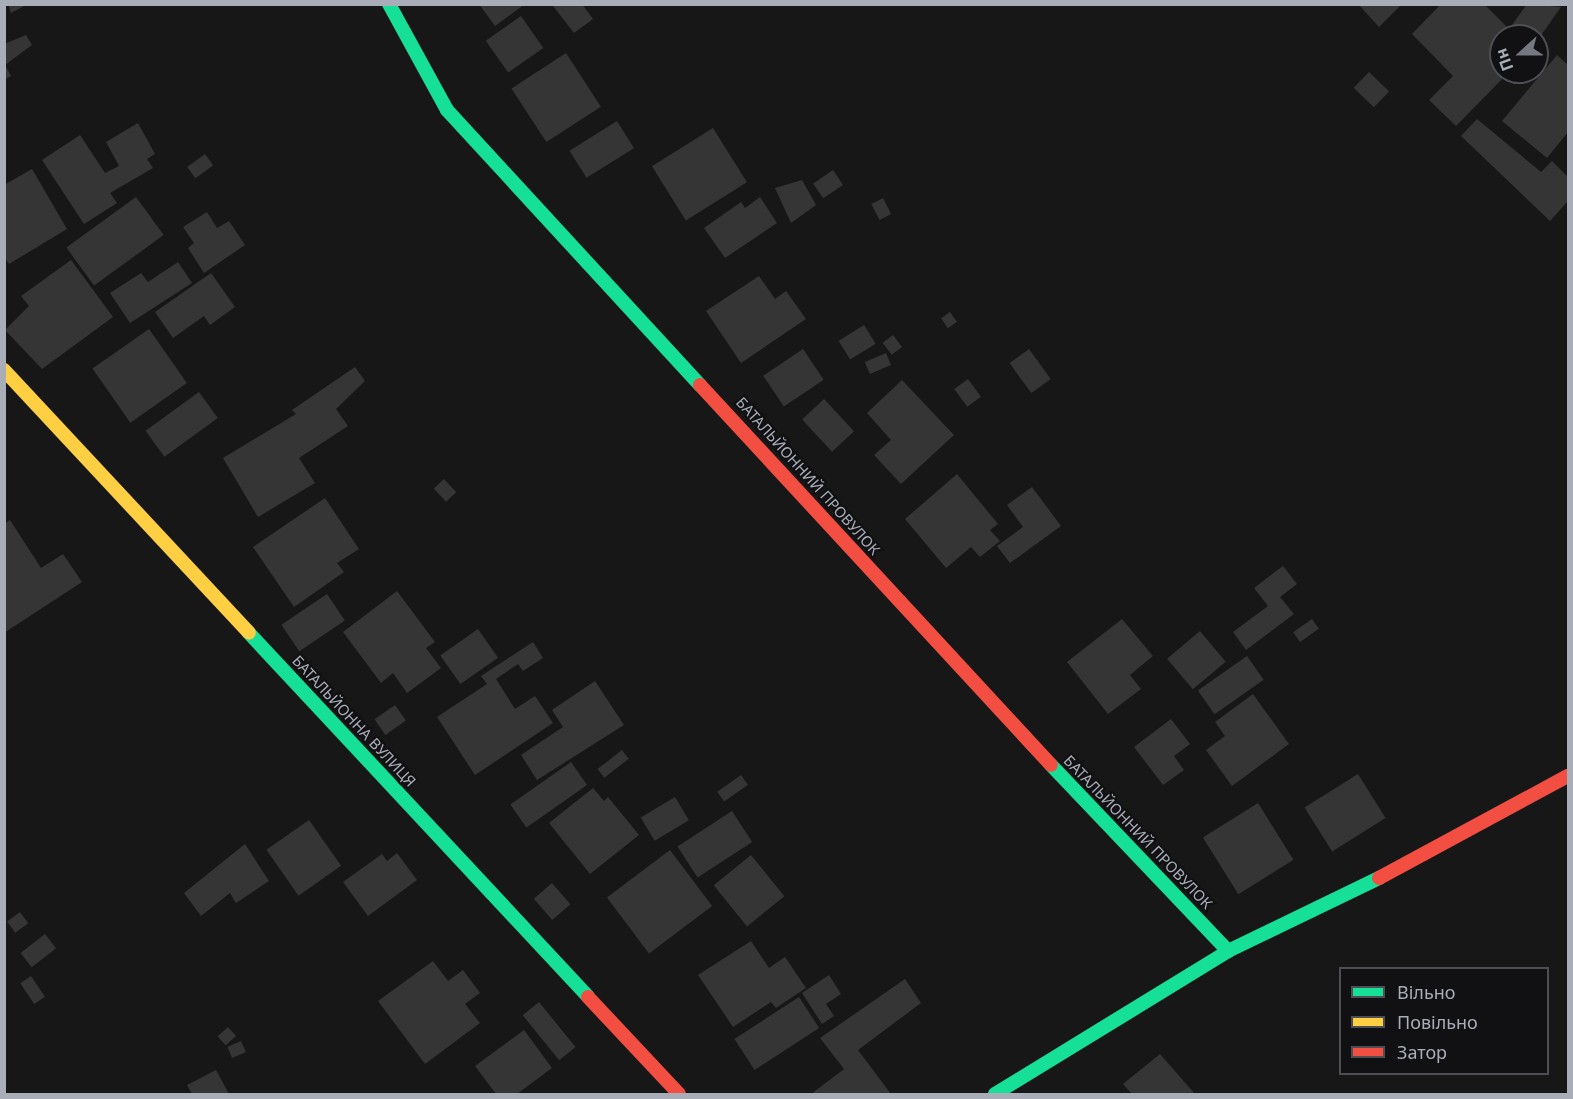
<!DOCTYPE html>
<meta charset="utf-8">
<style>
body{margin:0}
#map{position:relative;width:1573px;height:1099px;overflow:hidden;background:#171717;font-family:"Noto Sans",sans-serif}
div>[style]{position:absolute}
.building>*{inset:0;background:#353536;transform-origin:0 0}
.fast>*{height:14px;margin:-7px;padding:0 7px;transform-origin:7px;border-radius:7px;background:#16e098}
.slow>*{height:14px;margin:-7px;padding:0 7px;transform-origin:7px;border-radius:7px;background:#ffcf43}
.jam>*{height:14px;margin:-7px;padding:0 7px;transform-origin:7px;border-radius:7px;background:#f24e42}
span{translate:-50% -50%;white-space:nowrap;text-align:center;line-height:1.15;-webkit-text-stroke:4.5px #111113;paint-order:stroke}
.street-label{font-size:15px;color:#a8adb8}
.frame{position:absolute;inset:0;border:6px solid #a8adb8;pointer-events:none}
.legend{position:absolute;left:1339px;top:967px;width:210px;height:108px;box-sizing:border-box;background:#111113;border:2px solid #4d4f55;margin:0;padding:8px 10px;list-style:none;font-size:18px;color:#a8adb8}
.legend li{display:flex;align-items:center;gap:12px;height:30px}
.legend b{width:30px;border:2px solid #4d4f55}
.north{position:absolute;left:1489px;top:24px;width:60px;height:60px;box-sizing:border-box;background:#111113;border:2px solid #4d4f55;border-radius:50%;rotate:249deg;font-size:16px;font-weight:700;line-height:24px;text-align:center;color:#a8adb8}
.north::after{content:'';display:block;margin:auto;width:21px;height:27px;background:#757880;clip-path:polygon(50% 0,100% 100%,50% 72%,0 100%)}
</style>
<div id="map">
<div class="building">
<i style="clip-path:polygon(8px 4px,28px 4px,11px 13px)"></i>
<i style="clip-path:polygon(479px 4px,525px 4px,495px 26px)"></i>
<i style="clip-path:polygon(582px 4px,593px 19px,574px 33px,553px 6px)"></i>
<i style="clip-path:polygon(1358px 4px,1402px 4px,1379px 27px)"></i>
<i style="clip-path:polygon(1441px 4px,1484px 4px,1516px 36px,1501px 36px,1501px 72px,1509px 72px,1456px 126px,1429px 100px,1453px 76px,1412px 34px)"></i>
<i style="clip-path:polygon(1527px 4px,1561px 7px,1537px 41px,1537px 36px,1527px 36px,1512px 25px)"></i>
<i style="left:521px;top:16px;width:39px;height:43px;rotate:55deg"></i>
<i style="clip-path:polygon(26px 35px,32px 45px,5px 65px,11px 76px,4px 80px,4px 44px)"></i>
<i style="left:566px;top:53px;width:64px;height:65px;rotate:57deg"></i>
<i style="clip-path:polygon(1557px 55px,1568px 65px,1568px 132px,1547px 158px,1502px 121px)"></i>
<i style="left:1369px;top:72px;width:28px;height:22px;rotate:44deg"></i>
<i style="clip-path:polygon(1477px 119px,1541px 172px,1552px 161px,1568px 177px,1568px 201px,1550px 221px,1461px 136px)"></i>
<i style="left:617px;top:121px;width:32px;height:56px;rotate:58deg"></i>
<i style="clip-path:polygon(138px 123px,155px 154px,147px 159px,153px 168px,110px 193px,117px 203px,84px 224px,42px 160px,80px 135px,105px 173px,119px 166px,106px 142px)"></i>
<i style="left:713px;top:128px;width:64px;height:72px;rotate:58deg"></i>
<i style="left:205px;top:154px;width:14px;height:22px;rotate:54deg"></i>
<i style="clip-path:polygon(32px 169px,67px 229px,9px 264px,4px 256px,4px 185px)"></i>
<i style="left:833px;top:170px;width:18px;height:24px;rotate:56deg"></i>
<i style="clip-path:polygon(802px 180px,816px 205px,791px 223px,775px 188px)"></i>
<i style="left:136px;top:197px;width:47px;height:86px;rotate:54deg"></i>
<i style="clip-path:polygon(760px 197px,777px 223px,725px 258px,704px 228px,741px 202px,745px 208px)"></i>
<i style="left:883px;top:198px;width:18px;height:13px;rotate:63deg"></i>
<i style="clip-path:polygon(207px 212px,217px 228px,229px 221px,245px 245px,204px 273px,188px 248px,194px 243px,183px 227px)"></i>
<i style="clip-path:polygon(71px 260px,113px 317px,42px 369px,5px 330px,29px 306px,21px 296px)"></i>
<i style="clip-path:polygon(178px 262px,192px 283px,130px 323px,110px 293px,141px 273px,148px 282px)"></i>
<i style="clip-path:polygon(211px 273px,235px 307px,210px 325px,204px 316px,173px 338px,155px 312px)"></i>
<i style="clip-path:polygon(759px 276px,775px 299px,786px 291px,806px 319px,741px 363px,706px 311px)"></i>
<i style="left:950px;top:312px;width:12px;height:11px;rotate:55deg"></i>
<i style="left:864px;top:325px;width:22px;height:30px;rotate:58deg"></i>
<i style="left:149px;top:329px;width:66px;height:69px;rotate:55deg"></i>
<i style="left:893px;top:335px;width:15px;height:13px;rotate:53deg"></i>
<i style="left:803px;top:349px;width:37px;height:48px;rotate:56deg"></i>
<i style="left:1029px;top:349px;width:37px;height:24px;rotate:54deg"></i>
<i style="left:886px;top:353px;width:13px;height:23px;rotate:67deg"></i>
<i style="clip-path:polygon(355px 367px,365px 381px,336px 409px,348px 426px,299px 458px,315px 483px,258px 517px,223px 458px,296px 414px,292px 410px)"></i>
<i style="left:968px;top:379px;width:22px;height:17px;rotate:54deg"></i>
<i style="clip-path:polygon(902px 380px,954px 435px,901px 484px,874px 455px,891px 440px,867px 413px)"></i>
<i style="left:199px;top:392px;width:32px;height:66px;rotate:54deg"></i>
<i style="left:824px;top:399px;width:44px;height:30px;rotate:47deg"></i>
<i style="clip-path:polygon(957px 474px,998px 524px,990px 530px,1000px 541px,980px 557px,971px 547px,946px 568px,905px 519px)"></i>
<i style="left:444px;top:479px;width:18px;height:14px;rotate:47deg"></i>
<i style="clip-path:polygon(1032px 487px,1061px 526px,1010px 563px,997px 546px,1023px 527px,1007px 505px)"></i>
<i style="clip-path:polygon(325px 498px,359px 549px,337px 563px,344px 572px,294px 607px,253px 547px)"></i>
<i style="clip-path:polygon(10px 520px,41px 568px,63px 554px,82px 582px,4px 633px,4px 524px)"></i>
<i style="clip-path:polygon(1283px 566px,1297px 584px,1280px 597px,1294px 614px,1246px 650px,1233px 632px,1268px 606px,1254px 588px)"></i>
<i style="clip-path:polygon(397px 591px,435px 642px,426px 648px,441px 668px,407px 693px,393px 673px,381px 683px,343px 632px)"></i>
<i style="left:327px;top:594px;width:32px;height:55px;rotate:56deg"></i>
<i style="clip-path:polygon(1122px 619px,1153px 656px,1130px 675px,1141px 689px,1108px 714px,1067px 662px)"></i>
<i style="left:1312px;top:619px;width:12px;height:23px;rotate:55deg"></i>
<i style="left:478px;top:629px;width:35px;height:46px;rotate:55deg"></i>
<i style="left:1200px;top:631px;width:40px;height:43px;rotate:50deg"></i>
<i style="clip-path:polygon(533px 642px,543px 658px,523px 671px,518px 664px,496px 679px,515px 709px,535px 696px,553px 723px,475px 775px,437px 717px,487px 684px,481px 676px)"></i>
<i style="left:1247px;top:656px;width:29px;height:60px;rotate:55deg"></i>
<i style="clip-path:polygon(595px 681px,624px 725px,537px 780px,521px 755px,563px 727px,552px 710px)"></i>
<i style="clip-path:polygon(1253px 694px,1289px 744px,1232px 786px,1206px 750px,1225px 736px,1215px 722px)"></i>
<i style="left:395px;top:705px;width:19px;height:25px;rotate:55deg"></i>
<i style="clip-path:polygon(1171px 719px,1190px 744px,1174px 756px,1184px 770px,1163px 785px,1134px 747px)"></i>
<i style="left:622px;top:750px;width:11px;height:31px;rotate:52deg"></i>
<i style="left:571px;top:762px;width:28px;height:74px;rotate:55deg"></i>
<i style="left:1358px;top:774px;width:52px;height:63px;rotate:58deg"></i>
<i style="left:741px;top:775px;width:12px;height:29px;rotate:55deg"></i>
<i style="clip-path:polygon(593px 788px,604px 801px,608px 797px,639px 835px,590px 874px,549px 823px)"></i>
<i style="left:675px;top:797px;width:27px;height:40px;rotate:59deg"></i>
<i style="left:1258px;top:803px;width:67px;height:65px;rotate:58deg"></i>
<i style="left:732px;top:811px;width:37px;height:65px;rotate:57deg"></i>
<i style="left:309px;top:820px;width:56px;height:52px;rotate:55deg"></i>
<i style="clip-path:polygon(245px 844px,269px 881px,236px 903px,230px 893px,201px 916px,184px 893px)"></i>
<i style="left:670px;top:850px;width:70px;height:79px;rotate:53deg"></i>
<i style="clip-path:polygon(397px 853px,417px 880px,368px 916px,343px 882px,382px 854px,387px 861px)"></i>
<i style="left:751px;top:855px;width:53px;height:48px;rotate:51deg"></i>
<i style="left:552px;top:883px;width:28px;height:24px;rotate:49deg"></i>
<i style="left:20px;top:912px;width:14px;height:16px;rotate:54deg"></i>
<i style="left:45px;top:934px;width:18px;height:31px;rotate:52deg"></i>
<i style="clip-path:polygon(751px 941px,769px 968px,785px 957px,806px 988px,776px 1008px,771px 1002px,733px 1027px,698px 975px)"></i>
<i style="clip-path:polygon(433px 961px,448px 981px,463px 970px,480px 993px,465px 1004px,480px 1023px,425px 1064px,378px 1001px)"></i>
<i style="clip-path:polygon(829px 975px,841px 994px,826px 1004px,834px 1016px,822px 1024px,802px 993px)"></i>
<i style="left:31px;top:976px;width:25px;height:13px;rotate:56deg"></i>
<i style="clip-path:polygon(905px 979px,921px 1003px,858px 1050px,891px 1094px,811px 1094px,844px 1069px,820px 1038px)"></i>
<i style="left:799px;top:997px;width:37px;height:77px;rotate:57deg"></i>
<i style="left:539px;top:1002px;width:58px;height:21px;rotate:51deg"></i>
<i style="left:228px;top:1027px;width:12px;height:14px;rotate:48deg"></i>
<i style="clip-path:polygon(524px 1030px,552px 1068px,517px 1094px,496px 1094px,475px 1066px)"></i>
<i style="left:241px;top:1041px;width:12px;height:15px;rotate:66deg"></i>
<i style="clip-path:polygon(1160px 1054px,1195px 1094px,1132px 1094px,1123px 1084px)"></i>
<i style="clip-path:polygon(216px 1070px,229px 1094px,192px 1094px,187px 1085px)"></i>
</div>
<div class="fast">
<i style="left:389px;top:4px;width:121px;rotate:61.3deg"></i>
<i style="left:447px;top:110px;width:374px;rotate:47.4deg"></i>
<i style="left:249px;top:633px;width:497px;rotate:47deg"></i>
<i style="left:1051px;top:765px;width:257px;rotate:46.4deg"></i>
<i style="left:995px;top:1094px;width:273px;rotate:-31.5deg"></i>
<i style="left:1228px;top:951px;width:168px;rotate:-25.8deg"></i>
</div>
<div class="slow">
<i style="left:4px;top:370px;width:359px;rotate:47deg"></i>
</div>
<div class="jam">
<i style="left:700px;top:385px;width:517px;rotate:47.27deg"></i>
<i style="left:1379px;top:878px;width:215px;rotate:-28.4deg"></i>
<i style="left:588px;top:997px;width:133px;rotate:46.8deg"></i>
</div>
<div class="street-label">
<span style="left:808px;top:476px;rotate:48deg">БАТАЛЬЙОННИЙ ПРОВУЛОК</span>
<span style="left:354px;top:721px;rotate:47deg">БАТАЛЬЙОННА ВУЛИЦЯ</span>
<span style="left:1138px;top:832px;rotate:46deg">БАТАЛЬЙОННИЙ ПРОВУЛОК</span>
</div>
<div class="frame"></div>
<ul class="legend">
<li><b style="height:8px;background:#16e098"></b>Вільно</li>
<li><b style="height:8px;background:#ffcf43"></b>Повільно</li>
<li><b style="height:8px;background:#f24e42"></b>Затор</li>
</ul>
<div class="north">Пн</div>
</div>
